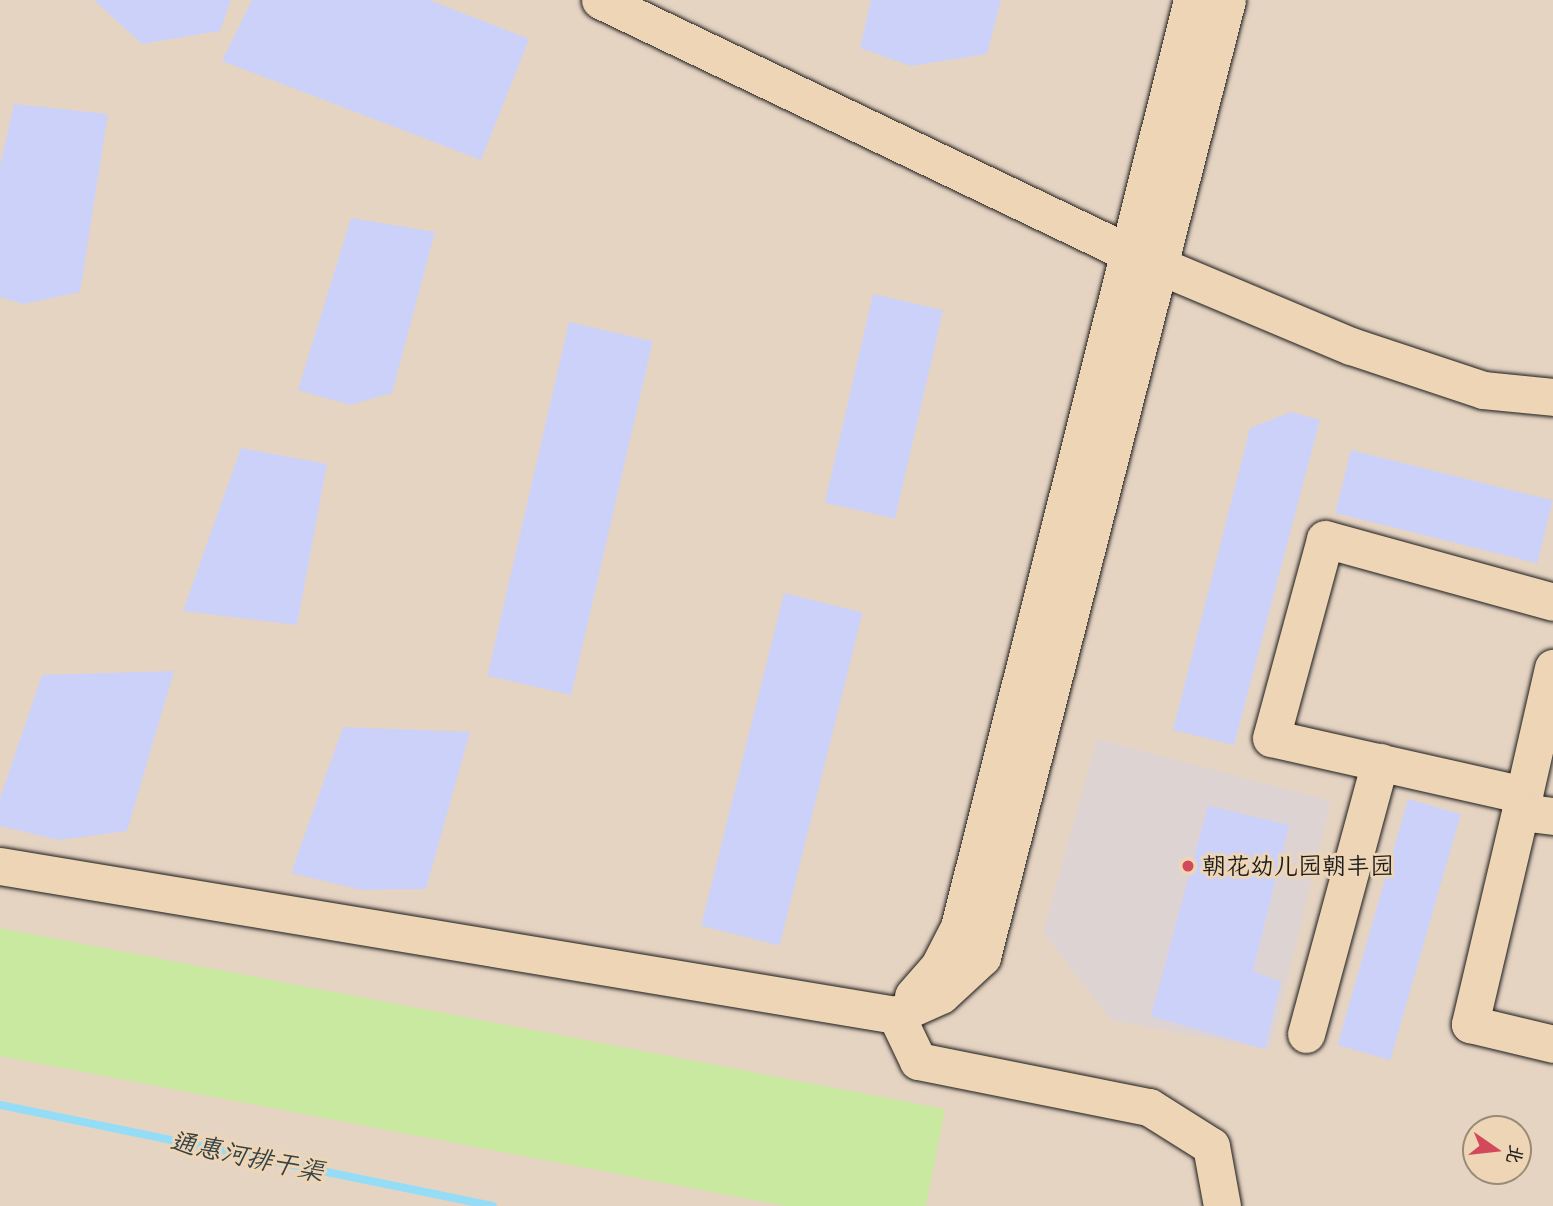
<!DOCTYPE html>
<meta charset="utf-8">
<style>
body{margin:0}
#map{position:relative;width:1553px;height:1206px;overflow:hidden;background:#e6d4c3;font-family:"Patrick Hand","LXGW WenKai TC",sans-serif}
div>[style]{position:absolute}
.built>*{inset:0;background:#ded3d3}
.green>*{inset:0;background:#c9e9a1}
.stream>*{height:8px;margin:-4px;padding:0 4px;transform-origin:4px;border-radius:4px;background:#95ddf7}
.building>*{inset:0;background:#cbd1f9;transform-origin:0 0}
.roads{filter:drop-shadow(0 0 2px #1c1c1c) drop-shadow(0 0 2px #1c1c1c)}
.minor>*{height:37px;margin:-18.5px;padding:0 18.5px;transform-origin:18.5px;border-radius:18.5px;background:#edd5b5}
.dots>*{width:19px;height:19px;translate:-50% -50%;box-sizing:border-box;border:4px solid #edd5b5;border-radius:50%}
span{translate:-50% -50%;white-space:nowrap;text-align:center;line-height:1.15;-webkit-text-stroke:6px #edd5b5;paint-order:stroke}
.poi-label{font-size:24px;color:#1c1c1c}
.left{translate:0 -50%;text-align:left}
.water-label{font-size:26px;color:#344348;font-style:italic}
.north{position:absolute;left:1462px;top:1115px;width:70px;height:70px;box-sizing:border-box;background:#edd5b5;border:2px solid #998b78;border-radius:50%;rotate:104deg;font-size:19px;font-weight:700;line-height:28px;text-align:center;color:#1c1c1c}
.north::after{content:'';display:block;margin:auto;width:24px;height:32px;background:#d1495b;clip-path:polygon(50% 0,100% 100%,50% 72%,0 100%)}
</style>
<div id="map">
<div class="built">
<i style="clip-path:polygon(1097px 739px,1331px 801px,1270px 1050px,1111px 1020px,1043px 932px)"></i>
</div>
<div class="green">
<i style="clip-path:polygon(0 928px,945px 1109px,926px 1206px,785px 1206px,0 1056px)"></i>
</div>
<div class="stream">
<i style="left:0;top:1105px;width:503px;rotate:11.58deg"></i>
</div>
<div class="building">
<i style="clip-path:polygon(94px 0,231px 0,220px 31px,142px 44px)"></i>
<i style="clip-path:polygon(252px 0,429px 0,529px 39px,481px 160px,222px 61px)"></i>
<i style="clip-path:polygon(871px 0,1001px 0,987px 54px,911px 66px,860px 48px)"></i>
<i style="clip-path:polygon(14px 104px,108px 114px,80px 292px,24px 304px,0 297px,0 166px)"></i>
<i style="clip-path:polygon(351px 218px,435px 232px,392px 393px,350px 405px,298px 390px)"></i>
<i style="left:873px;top:294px;width:72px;height:214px;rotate:13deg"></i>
<i style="left:569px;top:322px;width:86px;height:363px;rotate:13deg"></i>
<i style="clip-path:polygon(1291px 412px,1320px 420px,1234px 745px,1173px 730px,1250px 428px)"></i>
<i style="clip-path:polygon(241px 448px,327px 464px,297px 625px,183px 611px)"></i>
<i style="left:1351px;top:450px;width:208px;height:65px;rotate:14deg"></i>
<i style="left:784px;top:593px;width:81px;height:343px;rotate:14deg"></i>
<i style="clip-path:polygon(174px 671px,127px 831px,59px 840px,0 826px,0 798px,42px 675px)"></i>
<i style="clip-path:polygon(343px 727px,470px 732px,426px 889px,361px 890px,291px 873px)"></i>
<i style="left:1408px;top:799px;width:55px;height:256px;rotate:16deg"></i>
<i style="clip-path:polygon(1208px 806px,1289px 825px,1253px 971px,1281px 982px,1265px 1049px,1151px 1016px)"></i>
</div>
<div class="roads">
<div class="minor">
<i style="left:600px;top:0;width:584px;rotate:25.56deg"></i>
<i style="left:1127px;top:252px;width:243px;rotate:22.8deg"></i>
<i style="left:1351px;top:346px;width:139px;rotate:18.4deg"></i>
<i style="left:1483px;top:390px;width:70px;rotate:5.7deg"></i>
<i style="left:1524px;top:795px;width:259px;rotate:-167.3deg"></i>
<i style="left:1271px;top:738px;width:206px;rotate:-74.8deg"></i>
<i style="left:1325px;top:539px;width:237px;rotate:15.4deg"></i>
<i style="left:1520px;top:812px;width:148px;rotate:-77.1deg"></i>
<i style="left:1553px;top:816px;width:33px;rotate:-173deg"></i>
<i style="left:1520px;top:812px;width:218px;rotate:103.3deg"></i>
<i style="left:1470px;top:1024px;width:85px;rotate:13.5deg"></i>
<i style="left:0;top:866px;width:908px;rotate:9.44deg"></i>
<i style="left:896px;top:1015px;width:49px;rotate:-24deg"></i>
<i style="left:941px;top:995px;width:56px;rotate:-42.8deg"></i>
<i style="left:982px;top:957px;width:988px;rotate:-75.64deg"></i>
<i style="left:913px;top:996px;width:40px;rotate:-49deg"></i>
<i style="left:939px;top:966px;width:44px;rotate:-62.9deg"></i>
<i style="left:959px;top:927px;width:956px;rotate:-75.89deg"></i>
<i style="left:896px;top:1015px;width:51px;rotate:64.4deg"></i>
<i style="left:918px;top:1061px;width:236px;rotate:11.3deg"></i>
<i style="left:1149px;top:1107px;width:73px;rotate:32.2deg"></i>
<i style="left:1211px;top:1146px;width:61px;rotate:79.6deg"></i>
<i style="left:1306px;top:1034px;width:282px;rotate:-74.8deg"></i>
</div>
</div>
<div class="dots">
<i style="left:1188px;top:866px;background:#d1495b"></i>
</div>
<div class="poi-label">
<span class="left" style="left:1202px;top:866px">朝花幼儿园朝丰园</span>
</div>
<div class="water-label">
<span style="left:247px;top:1156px;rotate:12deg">通惠河排干渠</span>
</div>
<div class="north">北</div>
</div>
